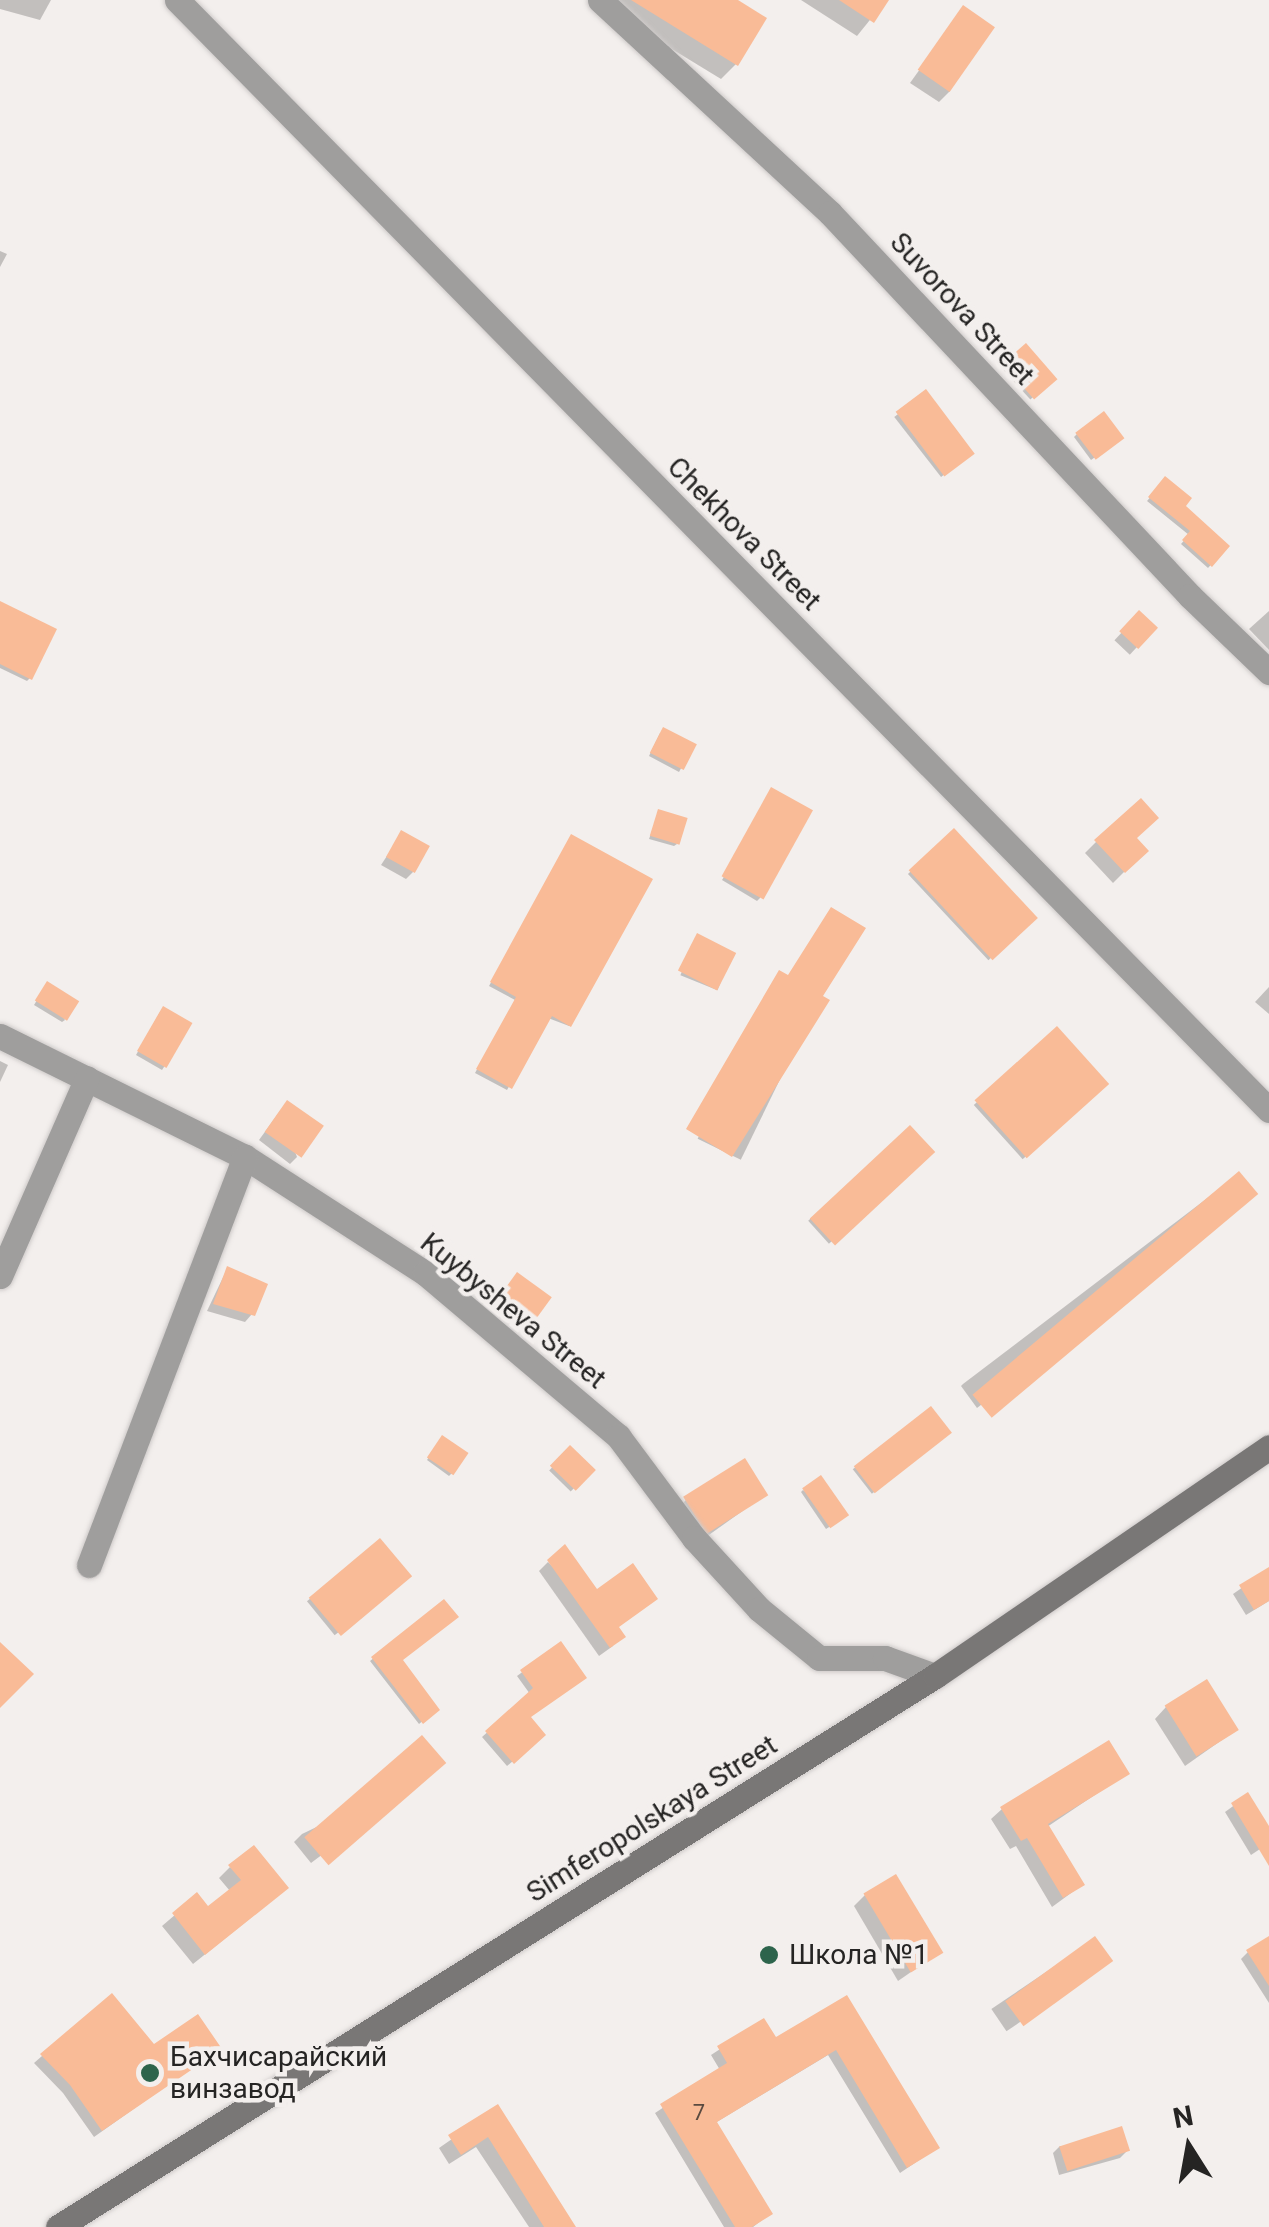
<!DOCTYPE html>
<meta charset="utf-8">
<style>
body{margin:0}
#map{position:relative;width:1269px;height:2227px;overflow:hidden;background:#f3efed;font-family:Roboto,sans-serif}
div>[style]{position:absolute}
.shadow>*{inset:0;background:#0003;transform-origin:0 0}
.building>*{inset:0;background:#f9bb97;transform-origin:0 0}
.roads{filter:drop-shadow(0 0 2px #cecac9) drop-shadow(0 0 2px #cecac9)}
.minor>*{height:25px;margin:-12.5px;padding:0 12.5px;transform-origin:12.5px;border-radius:12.5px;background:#9f9e9d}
.secondary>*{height:25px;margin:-12.5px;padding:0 12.5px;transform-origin:12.5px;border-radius:12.5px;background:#797776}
.dots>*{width:28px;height:28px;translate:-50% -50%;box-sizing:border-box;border:5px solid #f3efed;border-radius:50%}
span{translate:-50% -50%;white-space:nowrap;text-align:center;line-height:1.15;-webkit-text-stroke:9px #f3efed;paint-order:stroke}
.number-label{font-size:22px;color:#5a4a40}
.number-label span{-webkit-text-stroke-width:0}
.street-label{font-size:28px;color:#252423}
.poi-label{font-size:28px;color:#252423}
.left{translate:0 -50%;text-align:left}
.north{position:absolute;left:1139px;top:2097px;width:100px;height:100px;-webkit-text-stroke:8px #f3efed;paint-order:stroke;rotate:349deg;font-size:28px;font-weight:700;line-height:40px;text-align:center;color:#252423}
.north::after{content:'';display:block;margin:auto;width:35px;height:45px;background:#252423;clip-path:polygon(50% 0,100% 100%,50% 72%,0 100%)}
</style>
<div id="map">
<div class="shadow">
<i style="clip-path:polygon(0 0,51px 0,40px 20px,0 9px)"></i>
<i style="clip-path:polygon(619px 0,733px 0,736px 64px,721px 79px,611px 12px)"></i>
<i style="clip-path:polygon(801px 0,886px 0,857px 36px)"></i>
<i style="clip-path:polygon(963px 9px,950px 91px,939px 102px,910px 83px)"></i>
<i style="clip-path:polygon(0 251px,7px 254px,0 267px)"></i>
<i style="left:1026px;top:347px;width:42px;height:32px;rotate:48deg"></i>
<i style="left:925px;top:393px;width:76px;height:39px;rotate:52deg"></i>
<i style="clip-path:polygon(1077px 434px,1118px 441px,1091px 460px,1074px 437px)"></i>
<i style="clip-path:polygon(1166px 479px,1182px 506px,1227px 547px,1208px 568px,1181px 544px,1189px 535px,1147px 501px)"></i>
<i style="clip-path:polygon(0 611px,30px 678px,27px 681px,0 668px)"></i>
<i style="clip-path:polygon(1269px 611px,1269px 650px,1249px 629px)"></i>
<i style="left:1139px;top:614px;width:21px;height:36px;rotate:43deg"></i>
<i style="clip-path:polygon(660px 733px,694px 745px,679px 772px,649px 756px)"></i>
<i style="clip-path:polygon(764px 810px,760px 898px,757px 901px,722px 880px)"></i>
<i style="clip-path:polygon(659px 812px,677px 844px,674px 846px,649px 839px)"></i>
<i style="left:954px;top:831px;width:118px;height:63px;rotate:47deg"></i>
<i style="clip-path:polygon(402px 833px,413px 872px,406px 879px,381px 865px)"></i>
<i style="clip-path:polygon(1134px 839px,1145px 851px,1113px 883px,1085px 853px,1096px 842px)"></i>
<i style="clip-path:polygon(569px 840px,569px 1026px,548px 1018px,507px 1090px,475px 1073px,515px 1000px,489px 986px)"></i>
<i style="left:695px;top:939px;width:40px;height:39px;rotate:22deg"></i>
<i style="left:777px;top:976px;width:48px;height:181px;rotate:26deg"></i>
<i style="clip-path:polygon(45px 987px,65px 1020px,62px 1022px,34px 1005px)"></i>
<i style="clip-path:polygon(1269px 987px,1269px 1014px,1255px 1002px)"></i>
<i style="clip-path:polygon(160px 1012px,164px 1067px,162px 1070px,136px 1055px)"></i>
<i style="left:1057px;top:1030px;width:73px;height:112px;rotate:48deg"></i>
<i style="clip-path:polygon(0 1061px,8px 1065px,0 1082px)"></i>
<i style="clip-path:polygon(280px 1111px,297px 1157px,290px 1164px,259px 1140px)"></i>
<i style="left:910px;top:1129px;width:31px;height:137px;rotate:48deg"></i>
<i style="clip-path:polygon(1239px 1174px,1252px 1196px,977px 1408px,961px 1386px,963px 1384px)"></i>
<i style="clip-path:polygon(227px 1269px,252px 1314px,245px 1322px,207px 1311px)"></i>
<i style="clip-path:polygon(514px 1278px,530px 1323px,527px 1326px,496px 1304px)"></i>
<i style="left:930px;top:1409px;width:31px;height:98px;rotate:52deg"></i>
<i style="clip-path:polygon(440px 1441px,452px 1473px,449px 1476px,427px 1460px)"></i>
<i style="left:570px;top:1449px;width:30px;height:30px;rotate:44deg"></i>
<i style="clip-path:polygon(803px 1490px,843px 1518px,826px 1529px,801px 1492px)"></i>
<i style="clip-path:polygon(765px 1495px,699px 1542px,675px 1511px,686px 1500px)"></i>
<i style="left:380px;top:1542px;width:44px;height:94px;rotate:51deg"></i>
<i style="clip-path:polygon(548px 1562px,617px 1628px,613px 1646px,599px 1656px,539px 1571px)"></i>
<i style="clip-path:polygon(1269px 1569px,1269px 1601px,1246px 1615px,1233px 1594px)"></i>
<i style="clip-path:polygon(444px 1603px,400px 1661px,436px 1710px,419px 1724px,370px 1661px)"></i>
<i style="clip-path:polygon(560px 1644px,528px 1718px,543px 1735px,507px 1766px,482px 1737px,530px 1694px,517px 1676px)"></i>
<i style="clip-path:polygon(1166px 1707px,1236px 1730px,1185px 1766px,1155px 1719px)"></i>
<i style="clip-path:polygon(435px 1770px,311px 1863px,294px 1842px,302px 1834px)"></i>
<i style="clip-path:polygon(1126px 1774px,1047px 1827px,1082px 1885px,1052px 1907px,1016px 1846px,1010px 1849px,991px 1819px,1002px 1809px)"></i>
<i style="clip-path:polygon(1247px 1796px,1269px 1831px,1269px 1843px,1251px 1855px,1225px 1812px)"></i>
<i style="clip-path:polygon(230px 1867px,274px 1899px,193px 1964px,162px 1926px,197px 1896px,207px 1909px,230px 1891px,219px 1878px)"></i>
<i style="clip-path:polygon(865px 1895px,940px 1952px,898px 1981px,854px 1906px)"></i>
<i style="left:1095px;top:1939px;width:27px;height:125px;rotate:56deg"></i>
<i style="clip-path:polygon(1269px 1950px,1269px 2003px,1241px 1959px,1248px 1952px)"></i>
<i style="clip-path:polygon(846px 1998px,937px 2148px,900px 2173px,828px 2055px,715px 2123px,770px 2214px,753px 2227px,724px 2227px,655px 2113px,720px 2070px,711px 2055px,763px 2021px,775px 2041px)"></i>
<i style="clip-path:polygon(154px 2047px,218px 2049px,94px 2137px,63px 2093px,34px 2063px,42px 2056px)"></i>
<i style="clip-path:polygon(498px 2107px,573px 2227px,529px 2227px,476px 2147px,449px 2164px,439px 2148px)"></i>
<i style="clip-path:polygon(1060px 2146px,1127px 2151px,1120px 2158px,1059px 2175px,1053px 2153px)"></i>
</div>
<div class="building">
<i style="clip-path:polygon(631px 0,738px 0,767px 18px,738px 66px)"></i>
<i style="clip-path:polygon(839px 0,889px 0,874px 23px)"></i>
<i style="left:963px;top:5px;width:39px;height:79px;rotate:35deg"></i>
<i style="left:1026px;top:343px;width:48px;height:31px;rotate:49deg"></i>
<i style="left:926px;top:389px;width:81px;height:38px;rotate:53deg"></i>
<i style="left:1104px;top:411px;width:34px;height:36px;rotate:53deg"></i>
<i style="clip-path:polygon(1165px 476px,1192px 498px,1186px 506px,1230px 546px,1212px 567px,1182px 540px,1190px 531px,1148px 497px)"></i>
<i style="clip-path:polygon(0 601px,57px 629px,32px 680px,0 664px)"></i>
<i style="left:1139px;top:610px;width:26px;height:29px;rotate:43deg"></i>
<i style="left:663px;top:727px;width:38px;height:29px;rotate:27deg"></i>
<i style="left:771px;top:787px;width:48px;height:102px;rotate:29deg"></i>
<i style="clip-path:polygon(1141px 798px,1159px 818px,1137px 838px,1149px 851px,1125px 873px,1094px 840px)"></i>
<i style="left:658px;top:809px;width:31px;height:28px;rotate:17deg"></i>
<i style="left:954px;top:828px;width:123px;height:62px;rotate:47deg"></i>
<i style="left:401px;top:830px;width:33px;height:31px;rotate:29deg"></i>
<i style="clip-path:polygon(571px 834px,653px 879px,571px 1027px,552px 1016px,512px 1089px,476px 1069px,516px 997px,490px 982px)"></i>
<i style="clip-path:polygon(831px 907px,866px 928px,823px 996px,830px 1000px,732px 1157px,686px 1129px,779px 970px,788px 975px)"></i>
<i style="left:697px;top:933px;width:44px;height:42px;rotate:27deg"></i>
<i style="left:47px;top:981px;width:38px;height:23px;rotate:32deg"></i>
<i style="left:163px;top:1006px;width:34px;height:52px;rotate:30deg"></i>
<i style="left:1057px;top:1026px;width:78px;height:111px;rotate:48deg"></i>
<i style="left:287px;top:1100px;width:45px;height:39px;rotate:35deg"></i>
<i style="left:910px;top:1125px;width:37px;height:137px;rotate:47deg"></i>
<i style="left:1239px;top:1171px;width:30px;height:348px;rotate:50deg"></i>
<i style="clip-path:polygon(227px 1266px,268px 1284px,255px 1316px,213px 1304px)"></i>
<i style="left:517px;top:1272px;width:43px;height:34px;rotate:36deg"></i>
<i style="left:931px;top:1406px;width:34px;height:98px;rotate:52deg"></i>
<i style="left:442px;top:1435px;width:32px;height:27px;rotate:34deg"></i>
<i style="left:570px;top:1445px;width:36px;height:29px;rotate:44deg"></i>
<i style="left:745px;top:1458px;width:44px;height:73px;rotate:58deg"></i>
<i style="left:821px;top:1475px;width:49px;height:23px;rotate:55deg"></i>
<i style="left:380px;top:1538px;width:50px;height:93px;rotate:50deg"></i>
<i style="clip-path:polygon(565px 1544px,597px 1589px,633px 1563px,658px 1599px,619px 1627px,626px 1637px,610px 1648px,547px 1560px)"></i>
<i style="clip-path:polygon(1269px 1567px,1269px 1601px,1254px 1610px,1239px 1585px)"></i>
<i style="clip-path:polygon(444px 1599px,459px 1617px,403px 1660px,440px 1710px,423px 1724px,371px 1657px)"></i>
<i style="clip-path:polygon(561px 1641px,587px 1678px,531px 1717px,546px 1735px,514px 1764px,485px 1731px,533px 1688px,520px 1670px)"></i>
<i style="clip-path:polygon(0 1642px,34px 1674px,0 1708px)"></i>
<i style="left:1207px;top:1679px;width:60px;height:50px;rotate:58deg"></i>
<i style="left:422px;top:1735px;width:37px;height:156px;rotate:49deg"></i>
<i style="clip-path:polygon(1109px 1740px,1130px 1774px,1048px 1824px,1085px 1885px,1063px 1898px,1027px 1838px,1021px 1841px,1000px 1807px)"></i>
<i style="clip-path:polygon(1248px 1792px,1269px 1826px,1269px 1866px,1231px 1803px)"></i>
<i style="clip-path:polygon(254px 1845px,289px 1888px,205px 1955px,172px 1913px,197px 1892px,208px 1906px,241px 1880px,228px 1865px)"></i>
<i style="left:896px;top:1874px;width:92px;height:38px;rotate:59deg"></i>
<i style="left:1095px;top:1936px;width:31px;height:111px;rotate:54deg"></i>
<i style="clip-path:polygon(1269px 1936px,1269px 1986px,1246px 1950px)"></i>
<i style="clip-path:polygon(112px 1993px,154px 2044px,198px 2014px,222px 2049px,102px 2131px,70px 2085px,40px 2054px)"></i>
<i style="clip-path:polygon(847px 1995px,940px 2148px,907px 2168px,836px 2050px,717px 2122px,773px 2214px,752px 2227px,735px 2227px,660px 2104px,727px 2063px,717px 2046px,764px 2018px,776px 2037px)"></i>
<i style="clip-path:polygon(498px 2104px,576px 2227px,544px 2227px,488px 2137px,461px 2155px,448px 2135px)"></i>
<i style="left:1122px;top:2126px;width:26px;height:66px;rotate:72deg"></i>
</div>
<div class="roads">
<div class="minor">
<i style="left:177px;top:0;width:1557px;rotate:45.47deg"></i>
<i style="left:600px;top:0;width:313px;rotate:42.8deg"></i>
<i style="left:830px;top:213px;width:526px;rotate:46.77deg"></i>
<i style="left:1190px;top:596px;width:110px;rotate:43.9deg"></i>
<i style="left:0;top:1036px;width:273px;rotate:26.3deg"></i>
<i style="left:245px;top:1157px;width:214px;rotate:32.8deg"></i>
<i style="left:425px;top:1273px;width:253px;rotate:40.2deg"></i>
<i style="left:618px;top:1436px;width:127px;rotate:53.3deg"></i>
<i style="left:694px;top:1538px;width:96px;rotate:47.5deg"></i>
<i style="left:759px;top:1609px;width:77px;rotate:39.2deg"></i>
<i style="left:819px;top:1658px;width:66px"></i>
<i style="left:885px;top:1658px;width:53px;rotate:19.8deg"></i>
<i style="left:0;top:1276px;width:216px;rotate:-66.3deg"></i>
<i style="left:89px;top:1565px;width:437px;rotate:-69.1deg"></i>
</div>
<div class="secondary">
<i style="left:58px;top:2227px;width:1036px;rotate:-32.14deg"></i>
<i style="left:935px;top:1676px;width:405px;rotate:-34.4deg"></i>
</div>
</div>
<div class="dots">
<i style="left:769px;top:1955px;background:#2d644c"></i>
<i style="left:150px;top:2073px;background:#2d644c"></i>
</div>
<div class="number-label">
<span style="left:699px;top:2113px">7</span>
</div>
<div class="street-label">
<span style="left:962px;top:309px;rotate:47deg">Suvorova Street</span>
<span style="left:744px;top:534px;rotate:45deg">Chekhova Street</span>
<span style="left:513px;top:1311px;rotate:39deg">Kuybysheva Street</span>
<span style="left:652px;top:1819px;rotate:-32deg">Simferopolskaya Street</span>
</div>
<div class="poi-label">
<span class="left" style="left:789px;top:1955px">Школа №1</span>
<span class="left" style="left:170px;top:2073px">Бахчисарайский<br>винзавод</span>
</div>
<div class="north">N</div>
</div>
